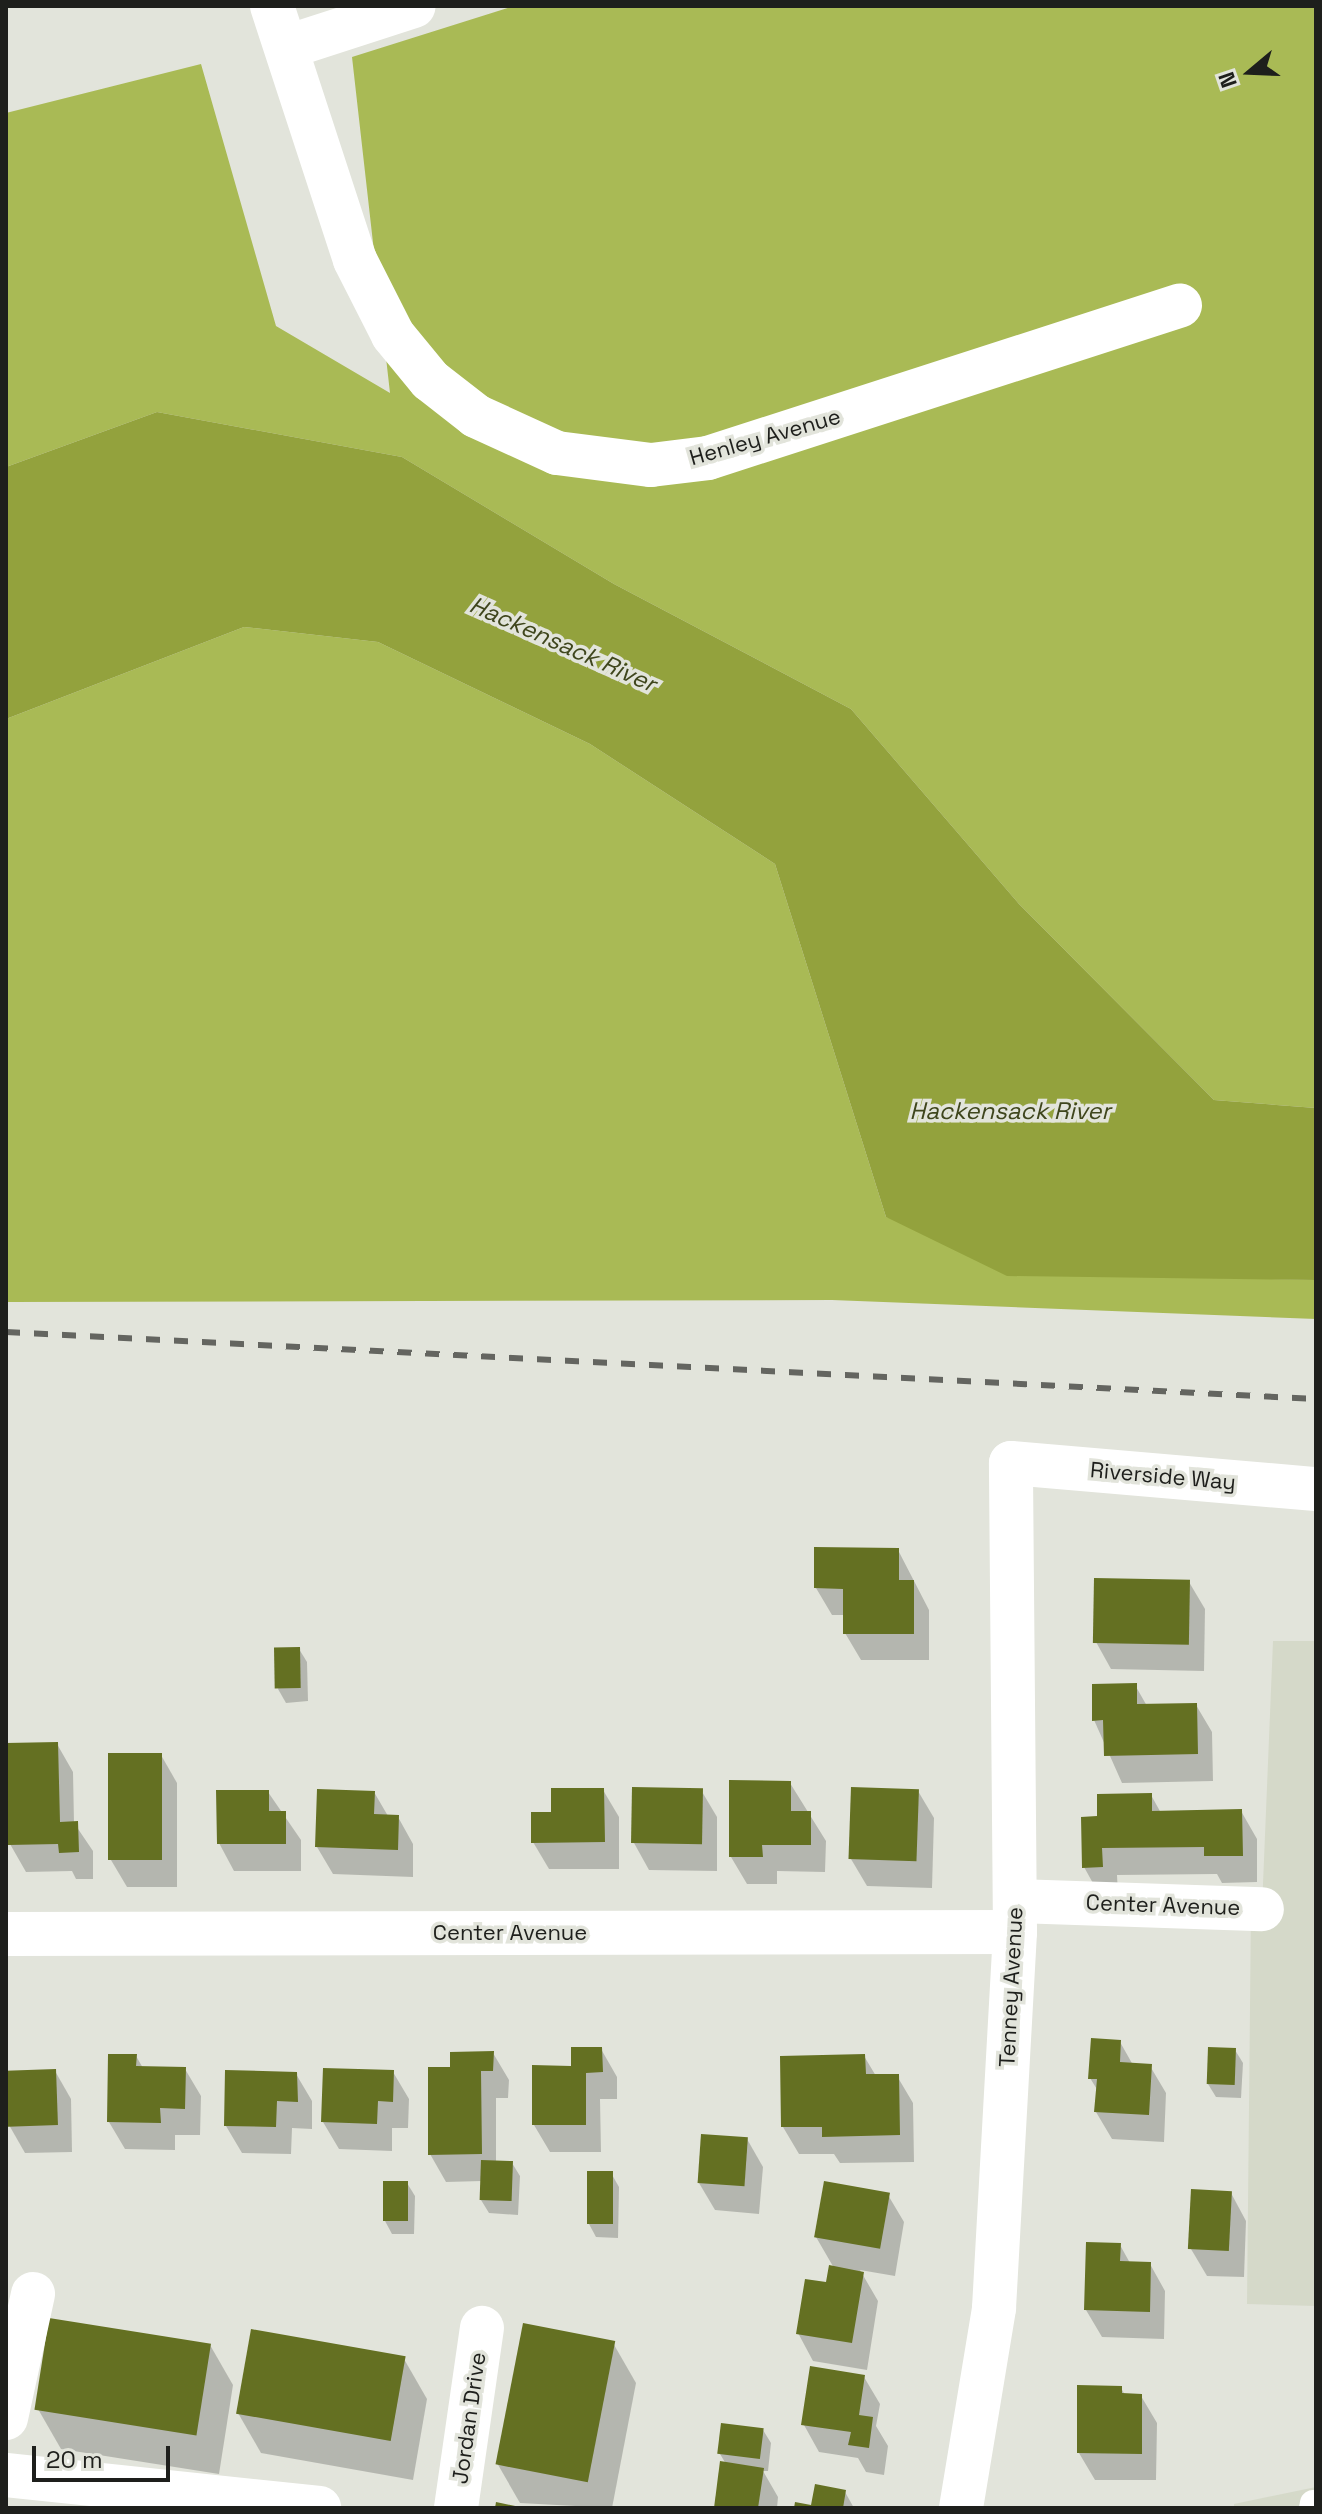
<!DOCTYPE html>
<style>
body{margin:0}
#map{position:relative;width:1322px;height:2514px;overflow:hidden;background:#e2e4db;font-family:"Space Grotesk",sans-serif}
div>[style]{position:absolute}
.built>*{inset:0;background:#d5d9c9}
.forest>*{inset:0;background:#a9ba55}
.water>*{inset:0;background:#93a23d}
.shadow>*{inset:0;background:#0003}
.building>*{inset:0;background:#647022;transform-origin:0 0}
.service>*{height:26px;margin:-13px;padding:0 13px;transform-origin:13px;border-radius:13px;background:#fff}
.minor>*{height:44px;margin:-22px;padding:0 22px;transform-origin:22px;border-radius:22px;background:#fff}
.rail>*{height:6px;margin-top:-3px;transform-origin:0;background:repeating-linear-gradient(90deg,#646560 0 14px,transparent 0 28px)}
span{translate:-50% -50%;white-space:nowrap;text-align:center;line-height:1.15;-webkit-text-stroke:7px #e2e4db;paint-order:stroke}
.street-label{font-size:22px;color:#1e1f1c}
.water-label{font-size:24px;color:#3f461d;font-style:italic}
.frame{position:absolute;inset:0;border:8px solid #1e1f1c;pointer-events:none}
.north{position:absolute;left:1210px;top:32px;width:80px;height:80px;-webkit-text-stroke:6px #e2e4db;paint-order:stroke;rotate:251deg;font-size:22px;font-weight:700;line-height:32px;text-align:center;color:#1e1f1c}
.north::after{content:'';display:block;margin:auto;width:28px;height:36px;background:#1e1f1c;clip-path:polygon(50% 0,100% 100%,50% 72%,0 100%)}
.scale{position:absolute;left:32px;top:2446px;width:138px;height:36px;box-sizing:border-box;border:4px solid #1e1f1c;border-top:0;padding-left:10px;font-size:24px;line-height:28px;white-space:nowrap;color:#1e1f1c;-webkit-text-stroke:6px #e2e4db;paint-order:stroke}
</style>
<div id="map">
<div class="built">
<i style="clip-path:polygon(1273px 1641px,1316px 1641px,1316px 2306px,1247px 2304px,1251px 1908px,1262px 1908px)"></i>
<i style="clip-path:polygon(1316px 2487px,1316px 2508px,1234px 2508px,1234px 2504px)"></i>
</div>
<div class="forest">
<i style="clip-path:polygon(514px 6px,1316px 6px,1316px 1108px,1214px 1100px,1019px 904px,851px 709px,614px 584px,402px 457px,157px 412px,6px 467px,6px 113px,201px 64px,276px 326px,390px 393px,352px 57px)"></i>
<i style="clip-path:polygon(244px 627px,378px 642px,590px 744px,775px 864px,886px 1217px,1221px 1278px,1316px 1280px,1316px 1319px,832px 1300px,6px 1302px,6px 719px)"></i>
</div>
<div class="water">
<i style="clip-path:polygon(157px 412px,402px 457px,614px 584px,851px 709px,1019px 904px,1214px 1100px,1316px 1108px,1316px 1280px,1007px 1276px,886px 1217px,775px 864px,590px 744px,378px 642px,244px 627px,6px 719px,6px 467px)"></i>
</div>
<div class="shadow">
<i style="clip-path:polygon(898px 1550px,929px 1610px,929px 1660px,861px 1660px,845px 1633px,845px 1615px,832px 1615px,816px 1588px)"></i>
<i style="clip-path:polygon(1189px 1582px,1205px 1609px,1204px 1671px,1111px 1669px,1096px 1642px)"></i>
<i style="clip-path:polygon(299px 1649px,307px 1662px,308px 1701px,286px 1703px,278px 1689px)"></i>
<i style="clip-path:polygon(1135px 1685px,1147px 1706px,1196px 1705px,1212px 1732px,1213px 1781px,1122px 1783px,1094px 1720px)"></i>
<i style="clip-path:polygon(57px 1744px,73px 1772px,74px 1823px,93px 1851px,93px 1879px,76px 1879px,72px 1871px,26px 1872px,10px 1844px)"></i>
<i style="clip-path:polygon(161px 1755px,177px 1783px,177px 1887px,127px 1887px,111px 1860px)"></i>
<i style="clip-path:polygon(790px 1783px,826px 1841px,825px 1872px,777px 1871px,777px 1884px,747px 1884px,731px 1857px)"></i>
<i style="clip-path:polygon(603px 1790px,619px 1817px,619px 1869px,549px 1869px,533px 1842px,553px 1814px)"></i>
<i style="clip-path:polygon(701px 1790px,717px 1817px,717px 1871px,649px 1870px,634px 1843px)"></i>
<i style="clip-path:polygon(918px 1791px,934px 1818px,932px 1888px,867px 1886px,851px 1859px)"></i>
<i style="clip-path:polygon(268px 1792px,301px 1840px,301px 1871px,234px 1871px,219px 1843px)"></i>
<i style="clip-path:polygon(374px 1792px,388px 1816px,398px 1817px,413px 1844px,413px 1877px,333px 1874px,317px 1847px)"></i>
<i style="clip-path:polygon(1151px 1795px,1161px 1813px,1241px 1811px,1257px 1839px,1257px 1882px,1222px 1883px,1217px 1874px,1117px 1875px,1118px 1894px,1099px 1894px,1084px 1867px,1099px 1818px)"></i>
<i style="clip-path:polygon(1120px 2042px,1133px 2065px,1150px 2066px,1166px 2093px,1164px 2142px,1112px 2139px,1096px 2112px,1098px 2091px,1090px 2078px)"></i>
<i style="clip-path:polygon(601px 2049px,617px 2077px,617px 2099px,600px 2099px,601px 2152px,550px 2152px,534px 2125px,573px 2068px)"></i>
<i style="clip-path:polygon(1235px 2050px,1243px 2063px,1241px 2098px,1216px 2097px,1208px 2084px)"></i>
<i style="clip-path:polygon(493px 2053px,509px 2080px,508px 2098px,496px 2098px,496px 2162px,512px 2163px,520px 2176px,518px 2215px,489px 2213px,481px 2200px,482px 2181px,446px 2182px,430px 2154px,452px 2069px)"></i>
<i style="clip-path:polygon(136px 2056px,143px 2068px,185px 2069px,201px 2096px,200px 2135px,175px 2135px,175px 2150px,125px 2149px,109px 2122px)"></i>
<i style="clip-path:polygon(864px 2056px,876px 2076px,897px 2076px,913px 2103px,914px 2162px,840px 2163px,834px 2154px,799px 2154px,783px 2127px)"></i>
<i style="clip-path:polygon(55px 2071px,71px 2099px,72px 2152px,25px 2153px,9px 2125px)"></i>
<i style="clip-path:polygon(393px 2072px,409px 2099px,408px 2128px,392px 2128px,392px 2151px,339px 2149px,323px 2122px)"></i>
<i style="clip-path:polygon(296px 2074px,312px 2101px,312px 2129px,292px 2128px,291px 2154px,242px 2153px,226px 2126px)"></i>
<i style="clip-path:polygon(747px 2139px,763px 2167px,759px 2214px,715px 2210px,699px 2183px)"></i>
<i style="clip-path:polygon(611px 2173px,619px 2187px,618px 2238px,596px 2237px,589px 2224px)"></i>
<i style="clip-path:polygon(407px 2183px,415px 2196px,414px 2234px,392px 2234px,385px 2221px)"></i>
<i style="clip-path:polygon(1231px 2193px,1246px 2221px,1244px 2277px,1207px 2276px,1191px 2249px)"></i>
<i style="clip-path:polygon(888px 2195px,904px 2222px,895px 2276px,860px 2270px,878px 2301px,867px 2370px,813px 2361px,798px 2333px,834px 2268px,816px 2237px)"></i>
<i style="clip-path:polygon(1120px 2245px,1130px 2263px,1150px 2264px,1165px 2291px,1164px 2339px,1102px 2337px,1086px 2310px)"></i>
<i style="clip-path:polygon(613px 2343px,636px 2383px,612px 2508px,520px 2503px,497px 2463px)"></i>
<i style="clip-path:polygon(210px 2345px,233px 2385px,219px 2474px,61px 2449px,38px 2409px)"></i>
<i style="clip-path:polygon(404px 2359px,427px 2399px,413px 2480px,261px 2453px,238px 2413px)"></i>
<i style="clip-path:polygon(864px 2377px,880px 2404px,876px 2426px,888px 2446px,884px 2475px,866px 2472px,858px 2458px,819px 2452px,804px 2425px)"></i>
<i style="clip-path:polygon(1121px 2388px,1125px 2395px,1141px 2396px,1157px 2423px,1156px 2480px,1095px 2480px,1079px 2453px)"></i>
<i style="clip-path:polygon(763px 2430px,771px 2443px,768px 2471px,763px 2471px,778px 2497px,777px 2508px,716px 2508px,726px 2464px,720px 2454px)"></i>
<i style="clip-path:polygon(845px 2492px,854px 2508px,796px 2508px,813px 2507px)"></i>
</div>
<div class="building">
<i style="clip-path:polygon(814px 1547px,899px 1548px,899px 1580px,914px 1580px,914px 1634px,843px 1634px,843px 1589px,814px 1588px)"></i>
<i style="left:1094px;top:1578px;width:96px;height:65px;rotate:1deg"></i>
<i style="left:300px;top:1647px;width:41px;height:26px;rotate:89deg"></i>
<i style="clip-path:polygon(1137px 1683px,1137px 1704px,1197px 1703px,1198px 1754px,1104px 1756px,1103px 1720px,1092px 1721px,1092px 1684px)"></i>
<i style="clip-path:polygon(58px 1742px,60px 1822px,78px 1821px,79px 1852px,59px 1853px,58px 1844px,8px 1845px,6px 1743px)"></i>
<i style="left:108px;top:1753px;width:54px;height:107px"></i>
<i style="clip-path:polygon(729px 1780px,791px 1781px,791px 1811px,811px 1811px,811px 1845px,762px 1845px,763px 1857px,729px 1857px)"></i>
<i style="left:632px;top:1787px;width:71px;height:56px;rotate:1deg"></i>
<i style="left:851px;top:1787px;width:68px;height:72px;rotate:2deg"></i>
<i style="clip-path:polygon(551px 1788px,604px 1788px,605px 1842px,531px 1843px,531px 1812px,551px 1812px)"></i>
<i style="clip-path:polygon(317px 1789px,375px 1791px,374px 1814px,399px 1815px,398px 1850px,315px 1847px)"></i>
<i style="clip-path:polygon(216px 1790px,269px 1790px,269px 1811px,286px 1811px,286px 1844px,217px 1844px)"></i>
<i style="clip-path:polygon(1152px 1793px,1152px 1811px,1242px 1809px,1243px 1856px,1204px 1856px,1204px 1847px,1102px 1848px,1103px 1867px,1082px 1868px,1081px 1817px,1097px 1816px,1097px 1794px)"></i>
<i style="clip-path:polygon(1091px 2038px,1121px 2040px,1120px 2062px,1152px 2064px,1149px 2115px,1094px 2112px,1097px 2079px,1088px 2079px)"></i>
<i style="clip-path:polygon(571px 2047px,602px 2047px,603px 2072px,586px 2073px,586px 2125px,532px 2125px,532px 2065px,571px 2066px)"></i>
<i style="left:1208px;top:2047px;width:28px;height:37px;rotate:2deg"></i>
<i style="clip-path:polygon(494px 2051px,493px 2071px,481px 2071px,482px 2154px,428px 2155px,428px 2067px,450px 2067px,450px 2052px)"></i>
<i style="clip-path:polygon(108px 2054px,137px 2054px,136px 2066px,186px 2067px,185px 2109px,160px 2108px,161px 2123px,107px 2122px)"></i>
<i style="clip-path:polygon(865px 2054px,866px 2074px,899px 2074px,900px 2135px,822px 2137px,822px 2127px,781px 2127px,780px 2056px)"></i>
<i style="clip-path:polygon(323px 2068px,394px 2070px,393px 2102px,378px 2101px,377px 2124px,321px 2122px)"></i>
<i style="left:56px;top:2069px;width:56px;height:50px;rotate:88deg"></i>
<i style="clip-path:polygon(225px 2070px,297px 2072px,298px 2102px,277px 2101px,276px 2127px,224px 2126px)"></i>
<i style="left:701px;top:2134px;width:47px;height:49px;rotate:4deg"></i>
<i style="left:481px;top:2160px;width:32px;height:40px;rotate:2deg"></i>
<i style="left:587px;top:2171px;width:26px;height:53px"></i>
<i style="left:383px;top:2181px;width:25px;height:40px"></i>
<i style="left:824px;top:2181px;width:67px;height:57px;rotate:10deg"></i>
<i style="left:1191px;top:2189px;width:41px;height:60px;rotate:3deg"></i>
<i style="clip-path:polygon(1086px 2242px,1121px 2243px,1120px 2261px,1151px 2262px,1150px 2312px,1084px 2310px)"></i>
<i style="clip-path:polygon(829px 2265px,864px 2272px,852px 2343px,796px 2334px,805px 2279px,826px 2282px)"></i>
<i style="left:49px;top:2318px;width:164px;height:93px;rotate:9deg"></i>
<i style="left:523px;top:2323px;width:94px;height:144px;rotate:11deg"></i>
<i style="left:251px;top:2329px;width:157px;height:86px;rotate:10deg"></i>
<i style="clip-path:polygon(810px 2366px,865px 2375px,859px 2415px,873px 2417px,869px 2448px,848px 2445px,851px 2432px,801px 2425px)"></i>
<i style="clip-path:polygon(1077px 2385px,1122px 2386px,1122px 2393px,1142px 2394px,1142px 2454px,1077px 2453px)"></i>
<i style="left:721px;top:2423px;width:43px;height:31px;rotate:7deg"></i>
<i style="clip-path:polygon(720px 2461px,764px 2468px,758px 2508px,714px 2508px)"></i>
<i style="clip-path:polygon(815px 2484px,846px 2490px,843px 2508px,794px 2508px,795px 2502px,811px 2505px)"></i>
<i style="clip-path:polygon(496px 2502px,520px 2507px,520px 2508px,495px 2508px)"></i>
</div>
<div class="service">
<i style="left:1312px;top:2508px;width:5px;rotate:-79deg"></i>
</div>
<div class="minor">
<i style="left:272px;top:6px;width:267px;rotate:71.9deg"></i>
<i style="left:355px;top:260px;width:84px;rotate:63.1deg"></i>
<i style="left:393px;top:335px;width:58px;rotate:50.6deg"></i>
<i style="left:430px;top:380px;width:58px;rotate:38deg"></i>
<i style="left:476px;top:416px;width:89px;rotate:24.6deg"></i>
<i style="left:557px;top:453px;width:95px;rotate:7.3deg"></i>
<i style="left:651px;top:465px;width:57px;rotate:-7deg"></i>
<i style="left:708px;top:458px;width:496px;rotate:-17.9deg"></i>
<i style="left:287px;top:47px;width:133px;rotate:-17.9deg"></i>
<i style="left:1016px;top:1901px;width:246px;rotate:1.9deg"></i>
<i style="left:6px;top:1934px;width:1009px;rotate:-0.11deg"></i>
<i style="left:6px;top:2418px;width:127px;rotate:-77.7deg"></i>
<i style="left:6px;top:2475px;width:315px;rotate:6deg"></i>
<i style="left:456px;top:2508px;width:182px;rotate:-81.8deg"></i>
<i style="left:961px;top:2508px;width:203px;rotate:-80.6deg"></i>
<i style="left:994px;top:2308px;width:377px;rotate:-86.8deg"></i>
<i style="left:1015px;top:1932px;width:469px;rotate:-90.5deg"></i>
<i style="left:1011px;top:1463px;width:306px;rotate:4.9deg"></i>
</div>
<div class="rail">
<i style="left:6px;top:1332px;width:1312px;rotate:2.93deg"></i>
</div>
<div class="street-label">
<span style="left:765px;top:437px;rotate:-16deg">Henley Avenue</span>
<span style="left:1163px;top:1476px;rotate:5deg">Riverside Way</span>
<span style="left:1163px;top:1905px;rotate:2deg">Center Avenue</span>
<span style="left:510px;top:1933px">Center Avenue</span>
<span style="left:1011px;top:1987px;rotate:-87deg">Tenney Avenue</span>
<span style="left:469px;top:2418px;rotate:-82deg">Jordan Drive</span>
</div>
<div class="water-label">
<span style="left:563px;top:644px;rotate:24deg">Hackensack River</span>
<span style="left:1010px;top:1111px">Hackensack River</span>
</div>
<div class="frame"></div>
<div class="north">N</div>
<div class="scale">20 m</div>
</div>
